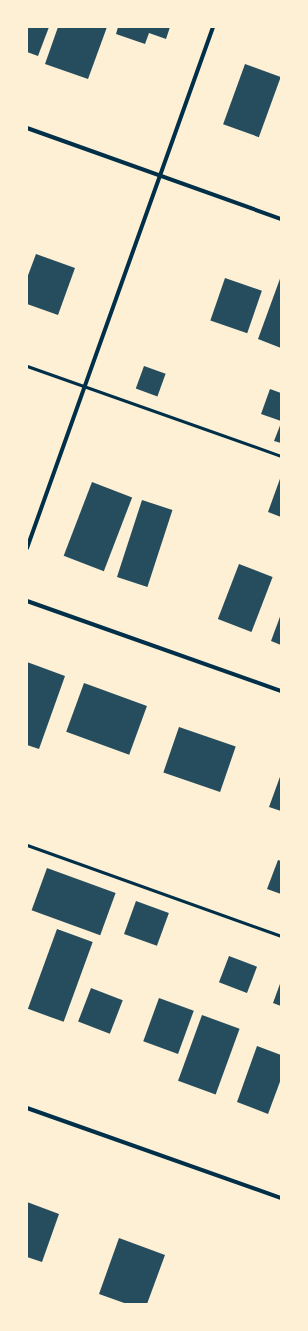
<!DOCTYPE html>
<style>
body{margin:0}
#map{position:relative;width:308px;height:1331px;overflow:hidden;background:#fdf0d5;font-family:"Exo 2",sans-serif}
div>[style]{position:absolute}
.building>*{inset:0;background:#264d5e;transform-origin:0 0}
.service>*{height:3px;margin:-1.5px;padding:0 1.5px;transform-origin:1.5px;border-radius:1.5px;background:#003049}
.minor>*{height:4px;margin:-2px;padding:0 2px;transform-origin:2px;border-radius:2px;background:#003049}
span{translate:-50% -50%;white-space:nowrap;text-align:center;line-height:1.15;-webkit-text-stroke:3.5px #fdf0d5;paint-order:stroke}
.frame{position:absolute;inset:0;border:28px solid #fdf0d5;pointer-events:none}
</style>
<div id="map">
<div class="building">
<i style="clip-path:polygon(27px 27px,49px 27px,38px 56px,27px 52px)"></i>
<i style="clip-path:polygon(58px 27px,107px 27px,88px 79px,45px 64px)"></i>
<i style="clip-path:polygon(118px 27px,170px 27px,166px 39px,149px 33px,145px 44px,116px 34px)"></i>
<i style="left:245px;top:64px;width:38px;height:64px;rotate:20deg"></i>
<i style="clip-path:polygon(36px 254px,75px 268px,58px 315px,27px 304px,27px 278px)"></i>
<i style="clip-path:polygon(281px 276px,281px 348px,258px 339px)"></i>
<i style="left:225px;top:278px;width:39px;height:45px;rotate:19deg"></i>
<i style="left:144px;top:366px;width:23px;height:24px;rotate:20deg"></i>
<i style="clip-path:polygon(270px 389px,281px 393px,281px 421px,261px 414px)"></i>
<i style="clip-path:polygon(281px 423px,281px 443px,274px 441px)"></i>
<i style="clip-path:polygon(281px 476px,281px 517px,268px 512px)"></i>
<i style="left:92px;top:482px;width:43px;height:79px;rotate:21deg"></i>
<i style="left:142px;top:500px;width:32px;height:81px;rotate:18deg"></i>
<i style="left:239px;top:564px;width:36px;height:59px;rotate:21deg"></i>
<i style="clip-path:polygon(281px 614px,281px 645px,271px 641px)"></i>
<i style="clip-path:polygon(27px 662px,65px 676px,39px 749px,27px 745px)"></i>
<i style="left:84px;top:683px;width:67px;height:52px;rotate:20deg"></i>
<i style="left:179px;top:727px;width:60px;height:48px;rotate:19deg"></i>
<i style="clip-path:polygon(281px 774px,281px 811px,269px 807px)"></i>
<i style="clip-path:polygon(278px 860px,281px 861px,281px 894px,267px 889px)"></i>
<i style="left:47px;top:868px;width:73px;height:45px;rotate:20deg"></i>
<i style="left:136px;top:901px;width:35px;height:35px;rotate:20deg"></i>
<i style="left:57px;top:929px;width:38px;height:85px;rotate:20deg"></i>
<i style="left:229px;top:956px;width:30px;height:28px;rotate:21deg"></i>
<i style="clip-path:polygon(281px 981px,281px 1006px,273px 1003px)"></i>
<i style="left:91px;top:988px;width:34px;height:36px;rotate:21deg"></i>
<i style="left:159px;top:998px;width:37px;height:46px;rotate:20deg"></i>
<i style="left:202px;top:1015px;width:40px;height:70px;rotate:20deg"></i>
<i style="clip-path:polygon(257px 1046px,281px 1055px,281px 1079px,268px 1114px,237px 1102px)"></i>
<i style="clip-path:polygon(27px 1202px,59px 1214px,42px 1262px,27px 1257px)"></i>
<i style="clip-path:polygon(119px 1238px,165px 1255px,147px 1304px,127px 1304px,99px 1294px)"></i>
</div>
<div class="service">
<i style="left:27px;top:366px;width:269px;rotate:19.5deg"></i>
<i style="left:27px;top:845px;width:270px;rotate:19.7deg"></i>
</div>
<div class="minor">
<i style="left:27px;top:128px;width:270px;rotate:19.7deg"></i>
<i style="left:27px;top:548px;width:553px;rotate:-70.35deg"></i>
<i style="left:27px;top:601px;width:269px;rotate:19.5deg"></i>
<i style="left:27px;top:1108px;width:269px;rotate:19.5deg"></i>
</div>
<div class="frame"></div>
</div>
